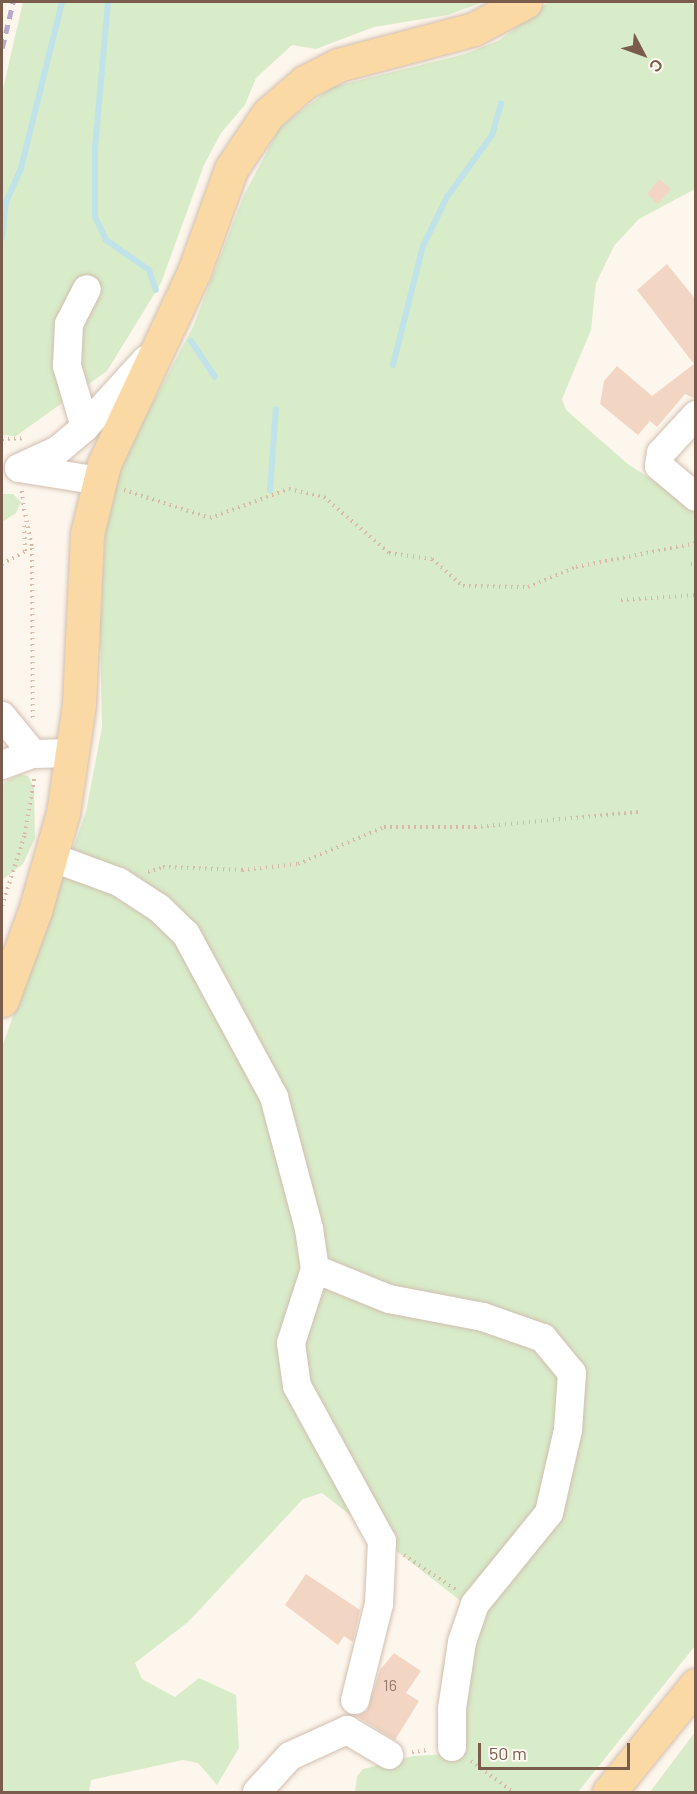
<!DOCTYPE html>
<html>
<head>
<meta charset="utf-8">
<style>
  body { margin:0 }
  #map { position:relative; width:697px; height:1794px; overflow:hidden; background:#fdf6ec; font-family:Barlow,sans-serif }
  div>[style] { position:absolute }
  .green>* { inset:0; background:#d8ecc9 }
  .stream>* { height:6px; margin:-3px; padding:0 3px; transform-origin:3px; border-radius:3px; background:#bfe3e8 }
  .building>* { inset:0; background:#f3d5c3 }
  .path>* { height:4px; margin-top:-2px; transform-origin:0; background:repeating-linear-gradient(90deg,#d9b8a5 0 1.5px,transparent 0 6px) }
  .roads { filter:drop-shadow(0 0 2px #d1beb0) drop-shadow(0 0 2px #d1beb0) }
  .minor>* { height:28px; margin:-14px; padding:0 14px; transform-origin:14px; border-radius:14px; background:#fff }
  .major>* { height:33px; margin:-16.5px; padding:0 16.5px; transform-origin:16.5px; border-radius:16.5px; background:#fbd9a5 }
  .rail>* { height:4.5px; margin-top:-2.25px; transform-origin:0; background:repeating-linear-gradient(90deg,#b9a8c9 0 9px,transparent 0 15px) }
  span { translate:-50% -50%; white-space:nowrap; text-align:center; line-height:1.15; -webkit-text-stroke:4.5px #fffaf3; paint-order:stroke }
  .number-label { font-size:16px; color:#987a6a }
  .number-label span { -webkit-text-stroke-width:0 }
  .frame { position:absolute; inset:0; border:3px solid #7a5c4d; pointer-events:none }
  .north { position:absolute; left:613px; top:24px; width:60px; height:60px; -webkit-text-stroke:4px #fffaf3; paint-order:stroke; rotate:131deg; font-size:16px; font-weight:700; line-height:24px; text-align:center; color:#7a5c4d }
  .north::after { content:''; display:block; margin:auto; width:21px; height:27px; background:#7a5c4d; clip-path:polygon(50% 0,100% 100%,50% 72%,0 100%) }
  .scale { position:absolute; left:478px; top:1743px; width:152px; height:27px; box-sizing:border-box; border:3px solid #7a5c4d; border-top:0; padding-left:8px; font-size:18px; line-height:21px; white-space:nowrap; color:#7a5c4d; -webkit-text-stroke:4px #fffaf3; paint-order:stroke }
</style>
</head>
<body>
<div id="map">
  <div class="green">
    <div style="clip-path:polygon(23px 2px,483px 2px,448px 15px,374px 27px,316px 49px,292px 45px,256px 78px,245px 105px,221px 133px,204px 165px,161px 283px,107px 371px,16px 436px,2px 435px,2px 93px)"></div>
    <div style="clip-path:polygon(548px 2px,692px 2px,696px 9px,695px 189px,639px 219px,614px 246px,596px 283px,591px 330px,562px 399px,566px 410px,629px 465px,695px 507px,695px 1646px,578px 1792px,355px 1792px,357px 1776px,363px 1769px,413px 1756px,448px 1754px,440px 1694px,442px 1671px,448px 1650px,471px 1609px,322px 1493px,303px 1499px,188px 1622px,135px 1663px,142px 1679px,175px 1697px,199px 1678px,236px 1695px,239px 1748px,217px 1785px,198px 1763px,183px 1760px,91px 1780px,89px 1792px,2px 1792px,2px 1047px,86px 812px,102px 727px,100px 627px,106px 519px,118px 468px,193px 327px,244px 195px,280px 127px,332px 87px,465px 54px,500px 40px)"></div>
    <div style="clip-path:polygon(2px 494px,13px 494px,21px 502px,16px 513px,2px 522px)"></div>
    <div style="clip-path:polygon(20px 774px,28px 776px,34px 788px,35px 838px,23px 864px,2px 880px,2px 784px)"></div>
    <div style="clip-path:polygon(695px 1732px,695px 1792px,650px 1792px)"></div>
  </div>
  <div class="stream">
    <div style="left:108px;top:2px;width:146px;rotate:95.1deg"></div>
    <div style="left:95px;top:147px;width:70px;rotate:90deg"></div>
    <div style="left:95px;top:217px;width:25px;rotate:64deg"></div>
    <div style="left:106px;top:240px;width:52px;rotate:34.9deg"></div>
    <div style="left:149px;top:270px;width:21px;rotate:71deg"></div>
    <div style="left:2px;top:238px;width:36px;rotate:-84deg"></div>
    <div style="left:6px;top:202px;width:37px;rotate:-66deg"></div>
    <div style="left:21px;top:168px;width:171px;rotate:-76.1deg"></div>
    <div style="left:191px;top:341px;width:43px;rotate:56.3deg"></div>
    <div style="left:393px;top:365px;width:123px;rotate:-75.9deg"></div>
    <div style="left:423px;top:246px;width:55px;rotate:-63.9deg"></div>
    <div style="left:447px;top:197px;width:77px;rotate:-54deg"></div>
    <div style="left:492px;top:135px;width:33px;rotate:-74deg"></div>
    <div style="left:270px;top:490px;width:81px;rotate:-85.8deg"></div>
  </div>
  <div class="building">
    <div style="clip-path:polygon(659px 179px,671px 189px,658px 204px,647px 194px)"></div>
    <div style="clip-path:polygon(667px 264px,696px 300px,696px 399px,685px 394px,657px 427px,650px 421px,638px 435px,600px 404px,604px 381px,617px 366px,652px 396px,694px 364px,637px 290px)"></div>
    <div style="clip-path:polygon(306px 1574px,360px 1610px,353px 1642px,344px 1636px,338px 1645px,285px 1605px)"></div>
    <div style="clip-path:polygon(394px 1653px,421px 1671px,406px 1693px,419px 1701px,395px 1740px,356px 1716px,367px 1711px,380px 1670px)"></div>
  </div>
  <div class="path">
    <div style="left:2px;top:439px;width:23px;rotate:-2deg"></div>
    <div style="left:124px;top:490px;width:90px;rotate:18deg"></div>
    <div style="left:210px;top:518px;width:84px;rotate:-20.2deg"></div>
    <div style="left:289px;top:489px;width:36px;rotate:13deg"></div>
    <div style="left:324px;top:497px;width:86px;rotate:40.7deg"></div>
    <div style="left:389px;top:553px;width:43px;rotate:7.9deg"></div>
    <div style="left:432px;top:559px;width:41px;rotate:41.1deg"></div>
    <div style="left:463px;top:586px;width:65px;rotate:0.9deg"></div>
    <div style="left:528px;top:587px;width:52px;rotate:-22.6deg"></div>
    <div style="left:576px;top:567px;width:122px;rotate:-11.3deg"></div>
    <div style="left:22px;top:491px;width:19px;rotate:84deg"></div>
    <div style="left:24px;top:509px;width:40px;rotate:78deg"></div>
    <div style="left:32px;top:548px;width:170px;rotate:89.7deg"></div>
    <div style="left:2px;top:564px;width:26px;rotate:-29deg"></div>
    <div style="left:25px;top:551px;width:30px;rotate:-92deg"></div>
    <div style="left:691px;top:564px;width:5px"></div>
    <div style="left:621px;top:600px;width:75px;rotate:-3.8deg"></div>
    <div style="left:148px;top:872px;width:16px;rotate:-18deg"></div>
    <div style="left:163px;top:867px;width:79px;rotate:2.2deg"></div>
    <div style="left:242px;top:870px;width:56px;rotate:-6.1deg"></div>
    <div style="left:298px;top:864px;width:94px;rotate:-23.3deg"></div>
    <div style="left:384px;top:827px;width:91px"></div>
    <div style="left:475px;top:827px;width:165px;rotate:-5.2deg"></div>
    <div style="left:2px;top:906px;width:76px;rotate:-72.3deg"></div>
    <div style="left:25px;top:834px;width:56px;rotate:-80.7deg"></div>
    <div style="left:404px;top:1555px;width:65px;rotate:33.7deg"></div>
    <div style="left:412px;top:1752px;width:17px;rotate:-7deg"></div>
    <div style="left:471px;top:1761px;width:52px;rotate:36.4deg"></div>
  </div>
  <div class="roads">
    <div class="minor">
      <div style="left:696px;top:415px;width:52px;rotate:132.6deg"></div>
      <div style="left:661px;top:453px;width:13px;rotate:99deg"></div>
      <div style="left:659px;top:466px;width:48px;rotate:40deg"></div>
      <div style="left:85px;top:427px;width:64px;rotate:-106.4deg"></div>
      <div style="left:67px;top:366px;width:42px;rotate:-87.3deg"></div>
      <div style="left:69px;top:324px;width:39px;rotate:-63deg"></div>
      <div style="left:19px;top:468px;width:43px;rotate:-24.8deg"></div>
      <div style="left:58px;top:450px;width:35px;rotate:-40deg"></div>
      <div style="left:85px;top:427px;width:91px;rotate:-47.7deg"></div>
      <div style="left:19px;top:468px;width:82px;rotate:9.1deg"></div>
      <div style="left:2px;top:716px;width:49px;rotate:50.8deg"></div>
      <div style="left:2px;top:765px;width:33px;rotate:-20deg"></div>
      <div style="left:33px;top:754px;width:40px;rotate:-1.4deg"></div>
      <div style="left:51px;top:857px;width:72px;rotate:20.2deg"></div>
      <div style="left:119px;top:882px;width:48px;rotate:33deg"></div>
      <div style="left:159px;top:908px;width:37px;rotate:44deg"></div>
      <div style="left:186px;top:934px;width:185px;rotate:61.6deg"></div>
      <div style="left:274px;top:1097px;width:137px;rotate:75.1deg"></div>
      <div style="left:309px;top:1229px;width:40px;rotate:81.5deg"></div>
      <div style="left:315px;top:1269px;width:78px;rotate:108deg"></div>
      <div style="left:291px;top:1343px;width:43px;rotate:82.1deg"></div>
      <div style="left:297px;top:1386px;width:177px;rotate:61.3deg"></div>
      <div style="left:382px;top:1541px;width:63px;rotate:92.7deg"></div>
      <div style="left:379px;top:1604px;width:99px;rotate:104deg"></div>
      <div style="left:315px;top:1269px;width:80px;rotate:22.1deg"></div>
      <div style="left:389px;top:1299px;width:96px;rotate:10.8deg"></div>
      <div style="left:483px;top:1317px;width:64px;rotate:19.3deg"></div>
      <div style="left:543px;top:1338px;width:45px;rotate:50.4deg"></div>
      <div style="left:572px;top:1373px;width:57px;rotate:94deg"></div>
      <div style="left:568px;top:1430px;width:85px;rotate:102.9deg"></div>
      <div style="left:549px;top:1513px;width:117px;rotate:129.1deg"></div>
      <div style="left:475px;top:1604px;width:40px;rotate:108.9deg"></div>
      <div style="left:462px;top:1642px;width:68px;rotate:98.5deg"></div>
      <div style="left:452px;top:1709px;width:38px;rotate:90deg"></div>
      <div style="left:257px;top:1792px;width:49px;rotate:-47.5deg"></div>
      <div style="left:290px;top:1756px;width:63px;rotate:-24.5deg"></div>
      <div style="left:347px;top:1730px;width:49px;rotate:30.8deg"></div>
    </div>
    <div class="major">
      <div style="left:2px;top:1000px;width:95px;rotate:-69.7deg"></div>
      <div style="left:35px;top:911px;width:102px;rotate:-74.1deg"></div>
      <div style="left:63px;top:813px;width:110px;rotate:-81.6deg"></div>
      <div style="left:79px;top:704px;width:170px;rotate:-87.3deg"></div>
      <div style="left:87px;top:534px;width:72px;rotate:-76.3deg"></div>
      <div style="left:104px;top:464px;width:212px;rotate:-64.9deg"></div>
      <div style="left:194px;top:272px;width:109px;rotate:-70.2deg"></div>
      <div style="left:231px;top:169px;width:66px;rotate:-56.1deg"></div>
      <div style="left:268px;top:114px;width:49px;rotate:-40.9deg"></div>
      <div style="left:305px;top:82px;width:37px;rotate:-27deg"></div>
      <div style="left:338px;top:65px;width:141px;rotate:-14.8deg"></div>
      <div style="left:474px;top:29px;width:58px;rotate:-27.9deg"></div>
      <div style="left:609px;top:1792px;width:138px;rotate:-50.9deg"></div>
    </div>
  </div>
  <div class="rail">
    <div style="left:2px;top:48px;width:47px;rotate:-76.6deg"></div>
  </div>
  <div class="number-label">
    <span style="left:390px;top:1685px">16</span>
  </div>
  <div class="frame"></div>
  <div class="north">С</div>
  <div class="scale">50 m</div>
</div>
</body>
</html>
